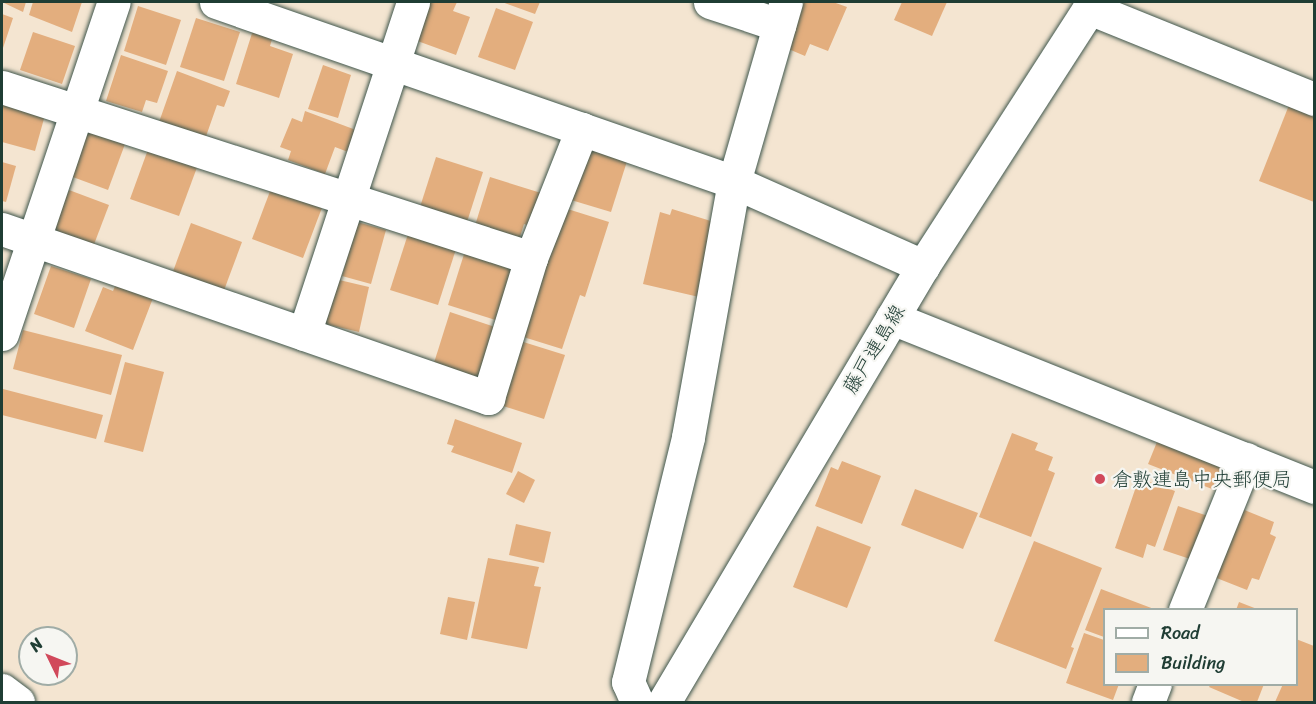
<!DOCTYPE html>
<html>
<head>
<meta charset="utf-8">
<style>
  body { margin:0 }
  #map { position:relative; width:1316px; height:704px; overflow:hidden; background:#f4e5d1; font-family:Sriracha,"Klee One",sans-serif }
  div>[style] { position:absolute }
  .building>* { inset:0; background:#e3ae7e }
  .roads { filter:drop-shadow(0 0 2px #3f564c) drop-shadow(0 0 2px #3f564c) }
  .minor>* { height:33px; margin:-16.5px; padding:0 16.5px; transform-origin:16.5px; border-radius:16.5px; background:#fff }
  .major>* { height:33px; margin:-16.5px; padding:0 16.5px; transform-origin:16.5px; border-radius:16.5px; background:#fff }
  .dots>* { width:16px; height:16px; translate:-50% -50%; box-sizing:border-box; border:3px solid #f6f6f2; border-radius:50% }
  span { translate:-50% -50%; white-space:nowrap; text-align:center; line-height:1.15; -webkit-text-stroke:4.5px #f6f6f2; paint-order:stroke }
  .street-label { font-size:20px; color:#1f3d34 }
  .poi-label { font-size:20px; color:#1f3d34 }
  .left { translate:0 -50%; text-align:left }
  .frame { position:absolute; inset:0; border:3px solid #1f3d34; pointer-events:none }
  .legend { position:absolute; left:1103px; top:608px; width:195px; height:78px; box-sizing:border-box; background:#f6f6f2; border:2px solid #a0aca6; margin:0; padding:8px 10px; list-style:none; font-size:18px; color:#1f3d34 }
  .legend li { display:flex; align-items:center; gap:12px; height:30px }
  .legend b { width:30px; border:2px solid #a0aca6 }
  .north { position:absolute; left:18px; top:626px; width:60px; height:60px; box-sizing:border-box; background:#f6f6f2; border:2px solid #a0aca6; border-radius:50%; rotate:313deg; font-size:16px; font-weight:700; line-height:24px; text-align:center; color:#1f3d34 }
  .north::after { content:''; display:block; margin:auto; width:21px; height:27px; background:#d1495b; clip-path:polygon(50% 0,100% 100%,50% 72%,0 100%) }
</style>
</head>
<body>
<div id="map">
  <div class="building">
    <div style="clip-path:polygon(2px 2px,26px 2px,23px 12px)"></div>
    <div style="clip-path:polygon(33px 2px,82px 2px,72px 32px,29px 15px)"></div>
    <div style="clip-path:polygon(426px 2px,457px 2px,453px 11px,470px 17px,456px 55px,412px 39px)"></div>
    <div style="clip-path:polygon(502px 2px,540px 2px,535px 14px)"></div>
    <div style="clip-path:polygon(797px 2px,833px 2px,847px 7px,828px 51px,810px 44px,805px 56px,779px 45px)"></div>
    <div style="clip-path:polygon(902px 2px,947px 2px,932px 36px,894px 20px)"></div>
    <div style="clip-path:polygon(138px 6px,181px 20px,166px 65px,124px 51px)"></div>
    <div style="clip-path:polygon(496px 8px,533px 22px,515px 70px,478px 57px)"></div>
    <div style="clip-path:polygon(2px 14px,13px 18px,2px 51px)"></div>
    <div style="clip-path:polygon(196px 18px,240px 32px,224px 81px,180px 67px)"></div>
    <div style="clip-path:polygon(253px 30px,273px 36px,270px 46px,293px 54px,279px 98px,236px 84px)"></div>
    <div style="clip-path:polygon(33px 32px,75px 46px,62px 84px,20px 70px)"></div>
    <div style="clip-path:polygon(121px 55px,168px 71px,157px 103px,146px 100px,142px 112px,106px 101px)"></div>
    <div style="clip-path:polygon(323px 65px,351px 75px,338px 118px,308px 109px)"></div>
    <div style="clip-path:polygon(177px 71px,230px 91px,224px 107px,217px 105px,204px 142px,158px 125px)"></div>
    <div style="clip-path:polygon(1291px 100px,1314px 109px,1314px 202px,1259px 181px)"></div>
    <div style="clip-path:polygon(2px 102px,45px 115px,35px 151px,2px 142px)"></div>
    <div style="clip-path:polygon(305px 111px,356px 130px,348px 152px,335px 147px,325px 174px,288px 160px,291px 151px,280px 147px,292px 118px,302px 122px)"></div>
    <div style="clip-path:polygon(88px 130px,125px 144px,108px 190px,70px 176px)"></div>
    <div style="clip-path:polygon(150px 144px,199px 162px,179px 216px,130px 199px)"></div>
    <div style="clip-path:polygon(588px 145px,628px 158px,611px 212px,571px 200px)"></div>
    <div style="clip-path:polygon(436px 157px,483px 172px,467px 222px,420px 207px)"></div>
    <div style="clip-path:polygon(2px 162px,16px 166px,6px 202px,2px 201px)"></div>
    <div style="clip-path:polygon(490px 177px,541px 193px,530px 226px,524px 224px,517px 246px,473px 232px)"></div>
    <div style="clip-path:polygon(272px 186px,323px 205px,303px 258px,252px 239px)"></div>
    <div style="clip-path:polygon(69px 190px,109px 205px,93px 247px,53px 232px)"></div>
    <div style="clip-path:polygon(558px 206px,609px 222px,585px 297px,580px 295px,562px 349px,517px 335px)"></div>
    <div style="clip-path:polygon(672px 209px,714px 222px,699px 297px,643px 284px,660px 212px,670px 215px)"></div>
    <div style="clip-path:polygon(357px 222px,386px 230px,371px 284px,342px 276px)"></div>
    <div style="clip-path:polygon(191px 223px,242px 242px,223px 293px,172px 274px)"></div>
    <div style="clip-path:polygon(409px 231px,457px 246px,438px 305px,390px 290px)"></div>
    <div style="clip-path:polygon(465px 251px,523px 270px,505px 323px,448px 305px)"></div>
    <div style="clip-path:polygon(51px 266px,91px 279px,74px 328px,34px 314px)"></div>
    <div style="clip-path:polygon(335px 279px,369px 287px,359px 332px,325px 324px)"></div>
    <div style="clip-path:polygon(116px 284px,153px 298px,133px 350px,85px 331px,103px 287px,113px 291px)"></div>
    <div style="clip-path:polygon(450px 312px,498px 328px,481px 381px,433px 366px)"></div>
    <div style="clip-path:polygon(23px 330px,122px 355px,111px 395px,13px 369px)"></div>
    <div style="clip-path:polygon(517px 340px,565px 355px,544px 419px,497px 404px)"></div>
    <div style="clip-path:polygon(125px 362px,164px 372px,143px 452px,104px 442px)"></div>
    <div style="clip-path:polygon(3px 389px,103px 415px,96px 439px,2px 415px)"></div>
    <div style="clip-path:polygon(455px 419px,522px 443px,512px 473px,451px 452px,454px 446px,447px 444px)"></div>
    <div style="clip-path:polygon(1012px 433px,1038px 443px,1035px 450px,1053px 457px,1048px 470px,1055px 473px,1031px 537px,979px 517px)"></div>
    <div style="clip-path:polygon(1159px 437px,1223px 462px,1212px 489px,1148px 464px)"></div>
    <div style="clip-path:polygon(842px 461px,881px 476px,862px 524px,815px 506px,831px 467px,838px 470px)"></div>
    <div style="clip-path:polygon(518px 471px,535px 480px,524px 503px,506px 494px)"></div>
    <div style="clip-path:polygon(1139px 478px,1175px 491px,1155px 547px,1147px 544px,1143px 558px,1115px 548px)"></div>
    <div style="clip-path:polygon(915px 489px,978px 513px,963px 549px,901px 525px)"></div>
    <div style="clip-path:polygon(1178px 506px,1214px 518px,1199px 562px,1163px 550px)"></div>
    <div style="clip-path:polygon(1242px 509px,1274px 522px,1270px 534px,1276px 537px,1259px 580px,1252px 578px,1247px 590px,1214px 577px)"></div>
    <div style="clip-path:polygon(516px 524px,551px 532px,544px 563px,509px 555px)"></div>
    <div style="clip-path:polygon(817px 526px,871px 547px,847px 608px,793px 587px)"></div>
    <div style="clip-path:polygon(1034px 541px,1102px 568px,1071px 647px,1074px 648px,1066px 669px,994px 641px)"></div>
    <div style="clip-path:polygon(488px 558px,539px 567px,534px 586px,541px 587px,527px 649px,471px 638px)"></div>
    <div style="clip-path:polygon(1101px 589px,1154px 609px,1154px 610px,1104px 610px,1104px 637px,1085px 630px)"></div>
    <div style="clip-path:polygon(448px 597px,475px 602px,467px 640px,440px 634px)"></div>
    <div style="clip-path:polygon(1239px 602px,1257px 609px,1257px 610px,1236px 610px)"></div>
    <div style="clip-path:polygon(1084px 633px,1104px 640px,1104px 684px,1119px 684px,1113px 700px,1066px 683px)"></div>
    <div style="clip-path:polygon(1296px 639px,1314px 646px,1314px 702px,1275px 702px,1283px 684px,1296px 684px)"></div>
    <div style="clip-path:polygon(1211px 684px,1264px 684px,1257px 702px,1244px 702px,1209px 687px)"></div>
  </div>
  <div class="roads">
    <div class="minor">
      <div style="left:216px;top:2px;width:548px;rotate:19.16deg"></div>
      <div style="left:734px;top:182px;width:207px;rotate:24deg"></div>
      <div style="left:710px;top:2px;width:73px;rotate:18.4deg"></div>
      <div style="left:1089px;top:8px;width:243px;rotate:22deg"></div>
      <div style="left:2px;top:87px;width:556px;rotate:17.91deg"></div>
      <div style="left:2px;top:229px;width:515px;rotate:19.17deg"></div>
      <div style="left:488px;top:398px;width:146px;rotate:-72.9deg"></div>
      <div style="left:531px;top:258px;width:139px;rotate:-68.4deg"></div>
      <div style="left:892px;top:318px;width:455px;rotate:21.8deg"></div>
      <div style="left:2px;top:334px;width:350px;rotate:-71.4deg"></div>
      <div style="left:304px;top:334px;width:349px;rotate:-71.8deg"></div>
      <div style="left:1185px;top:610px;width:163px;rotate:-68deg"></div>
      <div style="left:2px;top:690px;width:20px;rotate:37deg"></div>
      <div style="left:637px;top:702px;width:22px;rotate:-114deg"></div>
      <div style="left:628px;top:682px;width:252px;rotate:-76.2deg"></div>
      <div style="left:688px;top:437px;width:259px;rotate:-79.8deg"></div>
      <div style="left:734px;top:182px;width:187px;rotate:-73.9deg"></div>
      <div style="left:1148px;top:702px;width:19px;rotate:-69deg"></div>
    </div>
    <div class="major">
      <div style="left:664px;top:702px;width:507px;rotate:-59.29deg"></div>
      <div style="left:923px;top:266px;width:314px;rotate:-57.2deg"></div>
    </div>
  </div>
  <div class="dots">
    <div style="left:1100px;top:479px;background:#d1495b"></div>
  </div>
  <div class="street-label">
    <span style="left:874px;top:349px;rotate:-59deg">藤戸連島線</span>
  </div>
  <div class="poi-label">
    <span class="left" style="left:1112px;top:479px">倉敷連島中央郵便局</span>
  </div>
  <div class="frame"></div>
  <ul class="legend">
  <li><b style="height:8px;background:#fff"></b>Road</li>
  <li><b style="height:16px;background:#e3ae7e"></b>Building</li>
  </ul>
  <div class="north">N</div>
</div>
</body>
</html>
